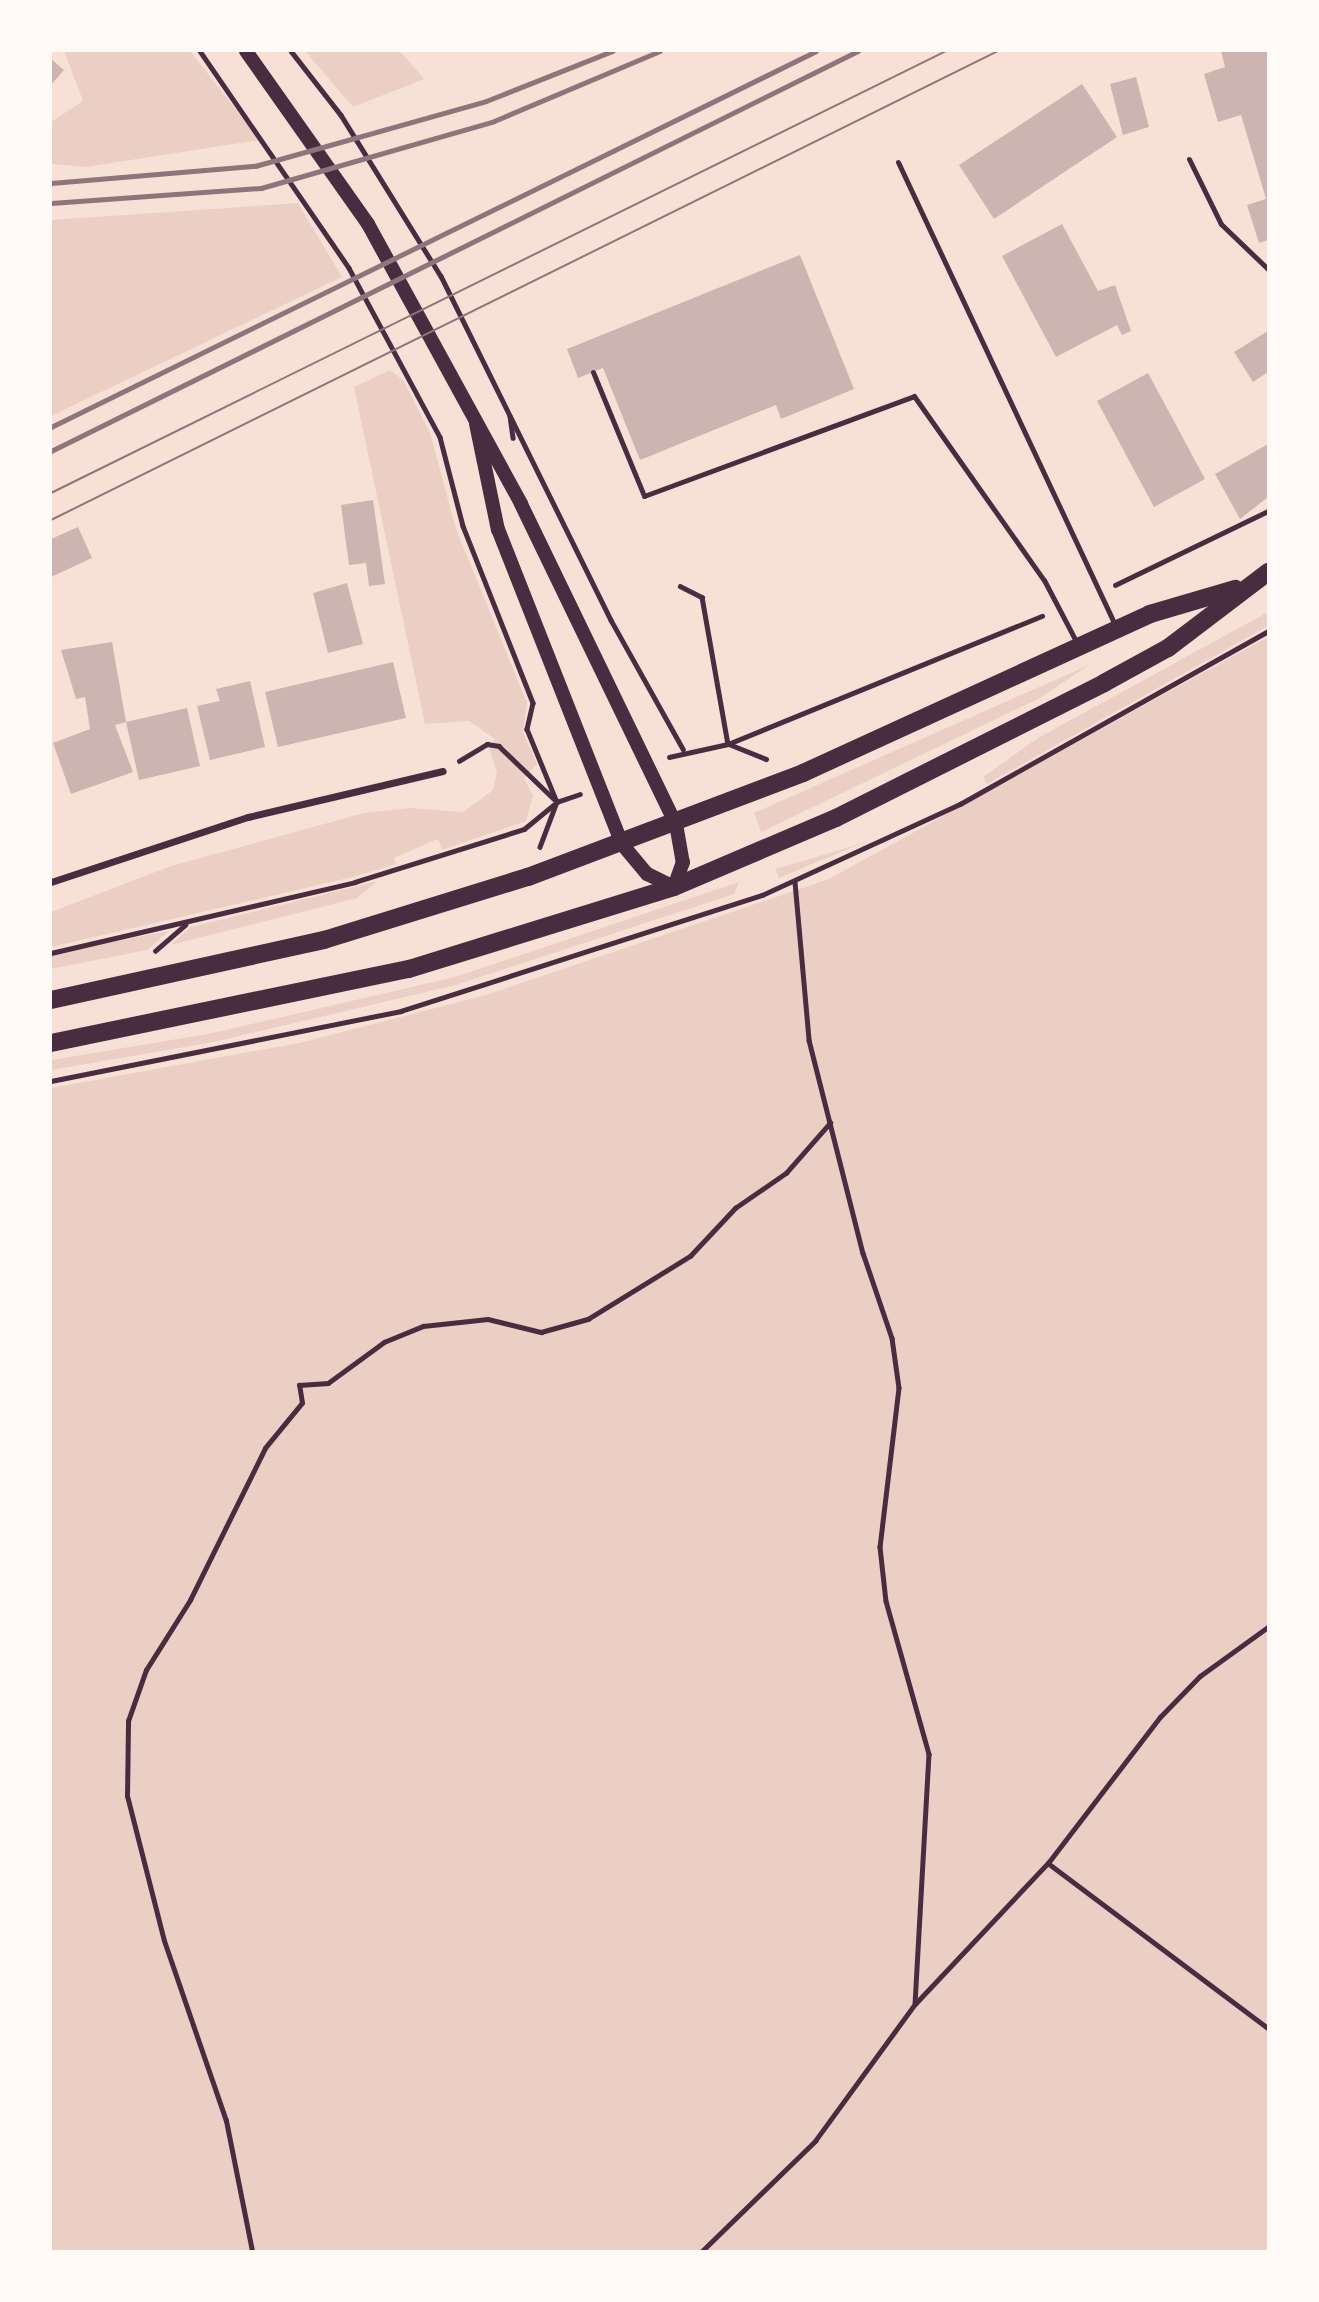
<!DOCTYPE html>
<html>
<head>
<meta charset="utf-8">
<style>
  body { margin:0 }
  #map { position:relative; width:1319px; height:2302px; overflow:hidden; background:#f7e1d7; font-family:"Open Sans",sans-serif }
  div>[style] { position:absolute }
  .green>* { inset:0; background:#ebcfc5 }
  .building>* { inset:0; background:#ccb4b1 }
  .path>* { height:4.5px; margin:-2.25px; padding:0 2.25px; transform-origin:2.25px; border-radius:2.25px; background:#4a2c40 }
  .service>* { height:5px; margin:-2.5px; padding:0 2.5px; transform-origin:2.5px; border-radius:2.5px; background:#4a2c40 }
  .minor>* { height:7px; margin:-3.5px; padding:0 3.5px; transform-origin:3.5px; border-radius:3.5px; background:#4a2c40 }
  .secondary>* { height:14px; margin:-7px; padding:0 7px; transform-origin:7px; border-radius:7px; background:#4a2c40 }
  .primary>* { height:18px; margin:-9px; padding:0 9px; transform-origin:9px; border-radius:9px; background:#4a2c40 }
  .tram>* { height:2px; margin:-1px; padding:0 1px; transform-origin:1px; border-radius:1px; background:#8f747c }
  .rail>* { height:5px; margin:-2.5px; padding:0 2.5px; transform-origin:2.5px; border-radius:2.5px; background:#8f747c }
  span { translate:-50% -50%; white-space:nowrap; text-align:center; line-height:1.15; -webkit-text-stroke:5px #fffaf5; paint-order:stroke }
  .frame { position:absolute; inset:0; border:52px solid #fffaf5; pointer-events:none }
</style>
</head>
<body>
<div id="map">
  <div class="green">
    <div style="clip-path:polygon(64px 51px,190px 51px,260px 140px,86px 167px,51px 164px,51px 122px,83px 101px)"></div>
    <div style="clip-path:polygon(305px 51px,400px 51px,424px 79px,353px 107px)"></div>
    <div style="clip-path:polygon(298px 203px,342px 277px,51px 416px,51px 220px)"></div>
    <div style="clip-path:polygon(390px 370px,404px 381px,430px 433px,456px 529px,527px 703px,523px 732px,537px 764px,524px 778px,533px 796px,526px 821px,442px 850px,438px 839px,394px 858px,396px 864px,353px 877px,51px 947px,51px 912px,171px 866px,364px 813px,410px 808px,463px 812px,493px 790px,497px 772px,489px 748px,495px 739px,469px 721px,425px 724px,354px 387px)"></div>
    <div style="clip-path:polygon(1268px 612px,1268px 626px,987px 784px,983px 777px,1038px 738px)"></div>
    <div style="clip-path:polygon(1268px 637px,1268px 2251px,51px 2251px,51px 1088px,299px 1043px,486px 995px,829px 879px)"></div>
    <div style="clip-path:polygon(1089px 665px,1040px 698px,761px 832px,754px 813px)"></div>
    <div style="clip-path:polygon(872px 839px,779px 878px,775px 869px,847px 848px)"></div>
    <div style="clip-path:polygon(378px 881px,357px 898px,170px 945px,191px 927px)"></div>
    <div style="clip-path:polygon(739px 882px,734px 894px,456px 985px,214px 1042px,51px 1070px,51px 1060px,213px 1033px,455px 977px)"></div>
    <div style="clip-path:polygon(169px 931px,147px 950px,51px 969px,51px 954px)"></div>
  </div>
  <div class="building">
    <div style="clip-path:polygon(1221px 51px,1268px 51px,1268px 240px,1259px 243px,1247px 205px,1266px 199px,1241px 115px,1218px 122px,1204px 74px,1225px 67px)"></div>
    <div style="clip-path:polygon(51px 59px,64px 70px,51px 85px)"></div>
    <div style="clip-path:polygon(1136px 77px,1149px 127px,1123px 135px,1110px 84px)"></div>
    <div style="clip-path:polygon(1082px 84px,1117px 137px,994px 219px,959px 165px)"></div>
    <div style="clip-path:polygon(1062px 224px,1098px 291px,1115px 285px,1131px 331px,1122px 335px,1117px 325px,1056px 357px,1002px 256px)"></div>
    <div style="clip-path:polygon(800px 255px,854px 389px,781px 419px,776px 405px,640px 460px,603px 368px,578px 378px,567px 349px)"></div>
    <div style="clip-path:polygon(1268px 331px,1268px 372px,1253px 382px,1234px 352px)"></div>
    <div style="clip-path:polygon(1148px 373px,1205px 479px,1154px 507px,1097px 401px)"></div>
    <div style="clip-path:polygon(1268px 444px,1268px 497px,1240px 519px,1215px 474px)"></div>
    <div style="clip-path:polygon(373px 500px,385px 584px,369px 586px,366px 563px,349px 565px,341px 505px)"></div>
    <div style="clip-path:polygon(78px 527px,92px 558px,51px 577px,51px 539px)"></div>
    <div style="clip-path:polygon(347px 583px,363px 644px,328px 653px,313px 593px)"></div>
    <div style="clip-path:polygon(112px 642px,126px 722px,115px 725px,133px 772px,71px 794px,53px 743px,90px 729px,85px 697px,76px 699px,61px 650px)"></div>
    <div style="clip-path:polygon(393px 662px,406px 718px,278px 747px,265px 692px)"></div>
    <div style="clip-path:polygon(250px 681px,265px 747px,210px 760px,197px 706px,220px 701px,216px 689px)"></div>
    <div style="clip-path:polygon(187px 708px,200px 766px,139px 780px,126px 722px)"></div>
  </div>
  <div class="path">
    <div style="left:200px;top:51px;width:263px;rotate:55.5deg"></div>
    <div style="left:349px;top:268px;width:192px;rotate:61.7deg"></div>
    <div style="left:440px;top:437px;width:92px;rotate:75.5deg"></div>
    <div style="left:463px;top:526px;width:190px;rotate:68.4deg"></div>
    <div style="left:533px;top:703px;width:27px;rotate:103deg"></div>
    <div style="left:527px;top:729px;width:79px;rotate:67.7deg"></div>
    <div style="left:557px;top:802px;width:48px;rotate:110.7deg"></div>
    <div style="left:291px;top:51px;width:81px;rotate:52deg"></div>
    <div style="left:341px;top:115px;width:190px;rotate:58.2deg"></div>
    <div style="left:441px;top:276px;width:384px;rotate:63.7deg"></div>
    <div style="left:611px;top:620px;width:148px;rotate:60.8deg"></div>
    <div style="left:510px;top:416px;width:22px;rotate:82deg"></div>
    <div style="left:1115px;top:585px;width:170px;rotate:-25.8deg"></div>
    <div style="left:680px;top:586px;width:25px;rotate:27deg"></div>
    <div style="left:702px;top:597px;width:149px;rotate:80deg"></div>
    <div style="left:729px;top:744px;width:40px;rotate:22deg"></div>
    <div style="left:669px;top:757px;width:60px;rotate:-12.4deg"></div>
    <div style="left:728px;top:744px;width:339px;rotate:-22.2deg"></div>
    <div style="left:459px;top:761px;width:33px;rotate:-31deg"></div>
    <div style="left:487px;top:744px;width:12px;rotate:9deg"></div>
    <div style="left:499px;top:746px;width:76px;rotate:43.9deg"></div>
    <div style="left:795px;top:882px;width:159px;rotate:84.9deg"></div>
    <div style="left:809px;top:1040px;width:220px;rotate:75.8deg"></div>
    <div style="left:863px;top:1253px;width:90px;rotate:71.2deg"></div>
    <div style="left:892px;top:1338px;width:50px;rotate:82deg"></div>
    <div style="left:899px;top:1388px;width:160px;rotate:96.8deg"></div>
    <div style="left:880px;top:1547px;width:54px;rotate:83.7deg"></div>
    <div style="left:886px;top:1601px;width:159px;rotate:74.3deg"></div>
    <div style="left:929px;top:1754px;width:250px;rotate:93.2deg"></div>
    <div style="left:155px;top:951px;width:40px;rotate:-41deg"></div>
    <div style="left:51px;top:953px;width:312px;rotate:-13.1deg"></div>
    <div style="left:355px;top:882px;width:177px;rotate:-17.4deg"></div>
    <div style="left:524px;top:829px;width:43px;rotate:-39.3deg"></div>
    <div style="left:557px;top:802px;width:24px;rotate:-19deg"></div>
    <div style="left:51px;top:1081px;width:357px;rotate:-11.3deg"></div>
    <div style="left:401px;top:1011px;width:379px;rotate:-17.8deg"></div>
    <div style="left:762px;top:895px;width:218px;rotate:-24.7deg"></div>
    <div style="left:960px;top:804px;width:353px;rotate:-29.3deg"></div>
    <div style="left:1048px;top:1863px;width:275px;rotate:36.9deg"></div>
    <div style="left:252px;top:2251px;width:133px;rotate:-101.3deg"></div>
    <div style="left:226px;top:2121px;width:190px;rotate:-109deg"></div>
    <div style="left:164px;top:1941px;width:150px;rotate:-104.3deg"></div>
    <div style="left:127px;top:1796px;width:75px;rotate:-89.2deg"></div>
    <div style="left:128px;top:1721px;width:54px;rotate:-70.6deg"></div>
    <div style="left:146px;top:1670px;width:83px;rotate:-57.8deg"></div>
    <div style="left:190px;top:1600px;width:169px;rotate:-63.7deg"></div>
    <div style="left:265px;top:1448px;width:58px;rotate:-50.6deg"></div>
    <div style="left:302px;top:1403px;width:18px;rotate:-99deg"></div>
    <div style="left:299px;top:1385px;width:29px;rotate:-4deg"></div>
    <div style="left:328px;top:1383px;width:69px;rotate:-36.2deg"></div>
    <div style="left:384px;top:1342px;width:42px;rotate:-22.3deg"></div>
    <div style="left:423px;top:1326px;width:65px;rotate:-6.1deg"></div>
    <div style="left:488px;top:1319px;width:55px;rotate:13.8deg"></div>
    <div style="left:541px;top:1332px;width:49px;rotate:-15.5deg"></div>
    <div style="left:588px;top:1319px;width:120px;rotate:-31.7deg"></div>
    <div style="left:690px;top:1256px;width:66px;rotate:-46.8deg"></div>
    <div style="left:735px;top:1208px;width:62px;rotate:-34.5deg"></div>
    <div style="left:786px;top:1173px;width:67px;rotate:-48.7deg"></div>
    <div style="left:702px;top:2251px;width:158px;rotate:-44.2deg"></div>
    <div style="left:815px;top:2141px;width:170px;rotate:-53.9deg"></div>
    <div style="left:915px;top:2004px;width:194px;rotate:-46.7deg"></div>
    <div style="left:1048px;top:1863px;width:184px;rotate:-52.5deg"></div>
    <div style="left:1160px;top:1717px;width:57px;rotate:-45.7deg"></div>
    <div style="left:1200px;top:1676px;width:84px;rotate:-35.8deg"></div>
  </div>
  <div class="service">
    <div style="left:1189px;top:159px;width:72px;rotate:63.8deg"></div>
    <div style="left:1221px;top:224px;width:65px;rotate:43.8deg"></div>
    <div style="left:898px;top:162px;width:514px;rotate:64.88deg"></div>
    <div style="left:593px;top:372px;width:134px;rotate:67.6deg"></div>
    <div style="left:644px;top:496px;width:288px;rotate:-20.3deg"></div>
    <div style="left:914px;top:396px;width:225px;rotate:54.8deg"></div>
    <div style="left:1044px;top:580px;width:73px;rotate:62.4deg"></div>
  </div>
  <div class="minor">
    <div style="left:51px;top:882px;width:207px;rotate:-18.3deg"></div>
    <div style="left:248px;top:817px;width:200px;rotate:-13.3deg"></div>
  </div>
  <div class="secondary">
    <div style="left:246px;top:51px;width:212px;rotate:54.8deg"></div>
    <div style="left:368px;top:224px;width:319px;rotate:61.3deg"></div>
    <div style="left:521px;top:504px;width:356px;rotate:64.2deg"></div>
    <div style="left:676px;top:824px;width:39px;rotate:80deg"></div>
    <div style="left:683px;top:862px;width:27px;rotate:110deg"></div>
    <div style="left:674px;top:887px;width:30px;rotate:-154deg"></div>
    <div style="left:647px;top:874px;width:39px;rotate:-130deg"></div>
    <div style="left:622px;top:844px;width:338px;rotate:-111.5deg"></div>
    <div style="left:498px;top:530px;width:108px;rotate:-101.7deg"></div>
  </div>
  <div class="primary">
    <div style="left:51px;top:1000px;width:280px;rotate:-12.4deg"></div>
    <div style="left:324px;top:940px;width:214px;rotate:-17.2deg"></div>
    <div style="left:528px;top:877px;width:294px;rotate:-20.7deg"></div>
    <div style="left:803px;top:773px;width:382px;rotate:-24.6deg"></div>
    <div style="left:1150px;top:614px;width:89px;rotate:-16.4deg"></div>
    <div style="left:51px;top:1043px;width:366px;rotate:-11.7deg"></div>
    <div style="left:409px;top:969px;width:277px;rotate:-17.2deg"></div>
    <div style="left:674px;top:887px;width:176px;rotate:-23.1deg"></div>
    <div style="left:836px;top:818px;width:300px;rotate:-26.7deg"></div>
    <div style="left:1104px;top:683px;width:73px;rotate:-28.7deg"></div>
    <div style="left:1168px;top:648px;width:126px;rotate:-37.2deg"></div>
  </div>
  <div class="tram">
    <div style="left:51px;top:493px;width:998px;rotate:-26.28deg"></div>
    <div style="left:51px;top:520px;width:1057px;rotate:-26.35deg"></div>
  </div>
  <div class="rail">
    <div style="left:51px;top:183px;width:205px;rotate:-4.8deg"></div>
    <div style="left:255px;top:166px;width:240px;rotate:-15.7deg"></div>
    <div style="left:486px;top:101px;width:136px;rotate:-21.6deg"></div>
    <div style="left:51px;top:203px;width:211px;rotate:-4.1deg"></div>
    <div style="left:261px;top:188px;width:242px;rotate:-16deg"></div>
    <div style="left:494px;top:121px;width:180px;rotate:-22.9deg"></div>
    <div style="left:51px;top:427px;width:852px;rotate:-26.17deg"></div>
    <div style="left:51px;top:451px;width:901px;rotate:-26.37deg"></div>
  </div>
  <div class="frame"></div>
</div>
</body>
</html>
